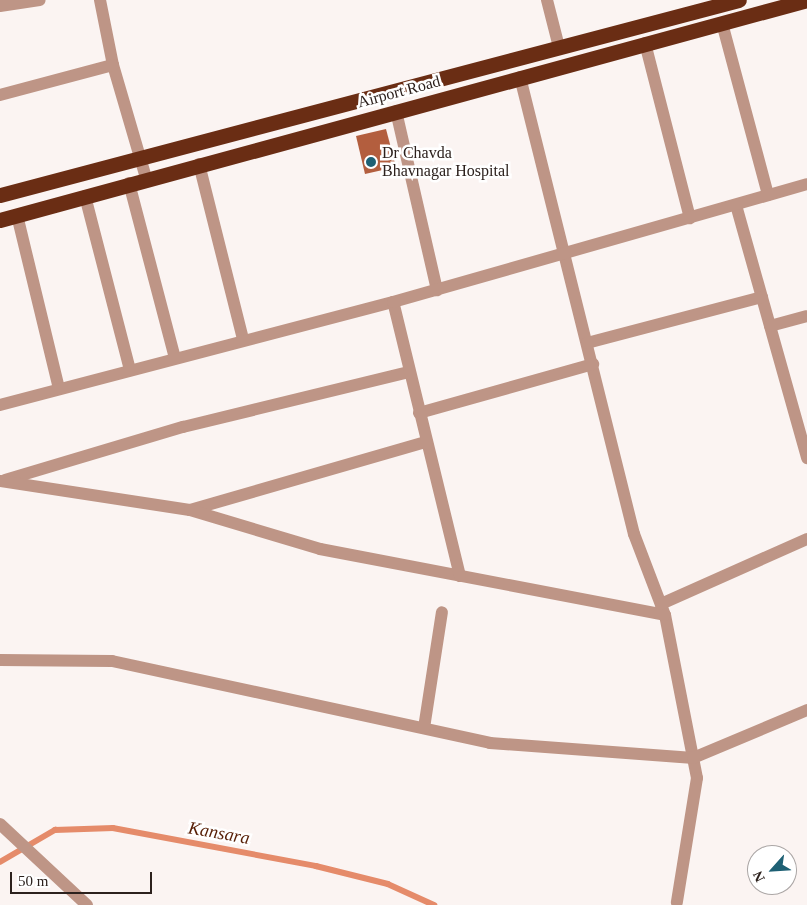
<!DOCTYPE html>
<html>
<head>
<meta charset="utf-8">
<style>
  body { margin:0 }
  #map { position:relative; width:807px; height:905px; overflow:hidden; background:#fbf4f2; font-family:Georgia,serif }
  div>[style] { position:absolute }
  .stream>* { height:5.5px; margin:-2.75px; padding:0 2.75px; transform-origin:2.75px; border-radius:2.75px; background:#e58b6a }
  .building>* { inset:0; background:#b35e3e }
  .street>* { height:12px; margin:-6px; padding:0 6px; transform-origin:6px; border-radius:6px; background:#be9586 }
  .highway>* { height:15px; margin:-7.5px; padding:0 7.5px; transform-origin:7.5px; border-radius:7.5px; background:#6a2d14 }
  .dots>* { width:14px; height:14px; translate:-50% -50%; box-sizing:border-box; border:2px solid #fff; border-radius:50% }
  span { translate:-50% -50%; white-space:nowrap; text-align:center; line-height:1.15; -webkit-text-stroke:5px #fff; paint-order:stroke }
  .street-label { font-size:16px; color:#2c211d }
  .poi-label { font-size:16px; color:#2c211d }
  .left { translate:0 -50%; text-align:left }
  .water-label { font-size:18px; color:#561e05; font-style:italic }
  .north { position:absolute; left:747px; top:845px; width:50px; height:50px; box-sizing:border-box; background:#fff; border:1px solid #aba6a5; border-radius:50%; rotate:244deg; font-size:14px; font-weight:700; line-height:20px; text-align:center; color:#2c211d }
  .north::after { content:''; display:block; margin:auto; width:18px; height:22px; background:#1e6074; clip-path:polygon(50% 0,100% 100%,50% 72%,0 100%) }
  .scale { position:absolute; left:10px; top:872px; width:142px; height:22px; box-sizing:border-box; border:2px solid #2c211d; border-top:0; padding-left:6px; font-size:15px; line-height:18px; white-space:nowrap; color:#2c211d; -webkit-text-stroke:4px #fff; paint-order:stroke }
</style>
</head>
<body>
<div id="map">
  <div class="stream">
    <div style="left:0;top:862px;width:64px;rotate:-30.2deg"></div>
    <div style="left:55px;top:830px;width:58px;rotate:-2deg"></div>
    <div style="left:113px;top:828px;width:207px;rotate:10.6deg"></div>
    <div style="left:316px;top:866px;width:74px;rotate:14deg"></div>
    <div style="left:388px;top:884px;width:51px;rotate:24.5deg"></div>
  </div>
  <div class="building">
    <div style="clip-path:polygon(386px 129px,396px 167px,365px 174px,356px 136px)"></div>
  </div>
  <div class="street">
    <div style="left:100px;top:0;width:66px;rotate:78.7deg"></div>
    <div style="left:113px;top:65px;width:118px;rotate:73.7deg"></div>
    <div style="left:547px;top:0;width:49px;rotate:75.7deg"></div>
    <div style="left:0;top:6px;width:40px;rotate:-8.5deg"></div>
    <div style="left:722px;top:23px;width:178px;rotate:75deg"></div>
    <div style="left:645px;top:43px;width:181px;rotate:75.6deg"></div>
    <div style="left:520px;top:77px;width:471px;rotate:76deg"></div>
    <div style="left:634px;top:534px;width:87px;rotate:69.1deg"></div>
    <div style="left:665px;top:615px;width:166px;rotate:78.9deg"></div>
    <div style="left:697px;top:778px;width:126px;rotate:99.2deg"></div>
    <div style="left:0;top:95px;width:117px;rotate:-14.9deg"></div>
    <div style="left:396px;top:111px;width:184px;rotate:77.1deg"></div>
    <div style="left:199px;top:164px;width:180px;rotate:75.9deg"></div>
    <div style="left:129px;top:183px;width:181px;rotate:75.3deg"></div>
    <div style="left:85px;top:196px;width:180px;rotate:75.5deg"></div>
    <div style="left:736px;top:205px;width:263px;rotate:74.3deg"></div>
    <div style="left:17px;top:215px;width:179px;rotate:76.4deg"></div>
    <div style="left:770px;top:326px;width:38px;rotate:-15deg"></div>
    <div style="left:587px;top:343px;width:181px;rotate:-14.7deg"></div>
    <div style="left:0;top:405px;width:406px;rotate:-14.7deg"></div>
    <div style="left:419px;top:413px;width:181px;rotate:-15.7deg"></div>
    <div style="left:5px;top:480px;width:186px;rotate:-16.6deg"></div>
    <div style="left:183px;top:427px;width:233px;rotate:-13.7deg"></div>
    <div style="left:0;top:481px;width:192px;rotate:8.7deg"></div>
    <div style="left:190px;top:510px;width:246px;rotate:-16.1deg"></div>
    <div style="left:190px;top:510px;width:136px;rotate:16.7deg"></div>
    <div style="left:320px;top:549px;width:351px;rotate:10.8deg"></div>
    <div style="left:460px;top:576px;width:282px;rotate:-103.7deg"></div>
    <div style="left:393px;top:302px;width:430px;rotate:-15.9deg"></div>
    <div style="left:661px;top:604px;width:160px;rotate:-24deg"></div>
    <div style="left:0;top:660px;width:112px;rotate:0.5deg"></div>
    <div style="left:112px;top:661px;width:387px;rotate:12.2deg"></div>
    <div style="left:490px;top:743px;width:204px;rotate:4.2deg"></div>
    <div style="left:693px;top:758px;width:124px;rotate:-22.8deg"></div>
    <div style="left:424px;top:728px;width:117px;rotate:-81.2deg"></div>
    <div style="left:0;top:824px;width:119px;rotate:43deg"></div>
  </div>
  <div class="highway">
    <div style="left:0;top:195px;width:764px;rotate:-14.78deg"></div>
    <div style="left:0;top:220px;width:836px;rotate:-15.25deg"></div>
  </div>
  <div class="dots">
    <div style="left:371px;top:162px;background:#1e6074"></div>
  </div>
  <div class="street-label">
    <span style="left:399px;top:92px;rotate:-15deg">Airport Road</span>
  </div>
  <div class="poi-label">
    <span class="left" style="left:382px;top:162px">Dr Chavda<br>Bhavnagar Hospital</span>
  </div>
  <div class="water-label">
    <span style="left:219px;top:833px;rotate:10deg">Kansara</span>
  </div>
  <div class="north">N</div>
  <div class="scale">50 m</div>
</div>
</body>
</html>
